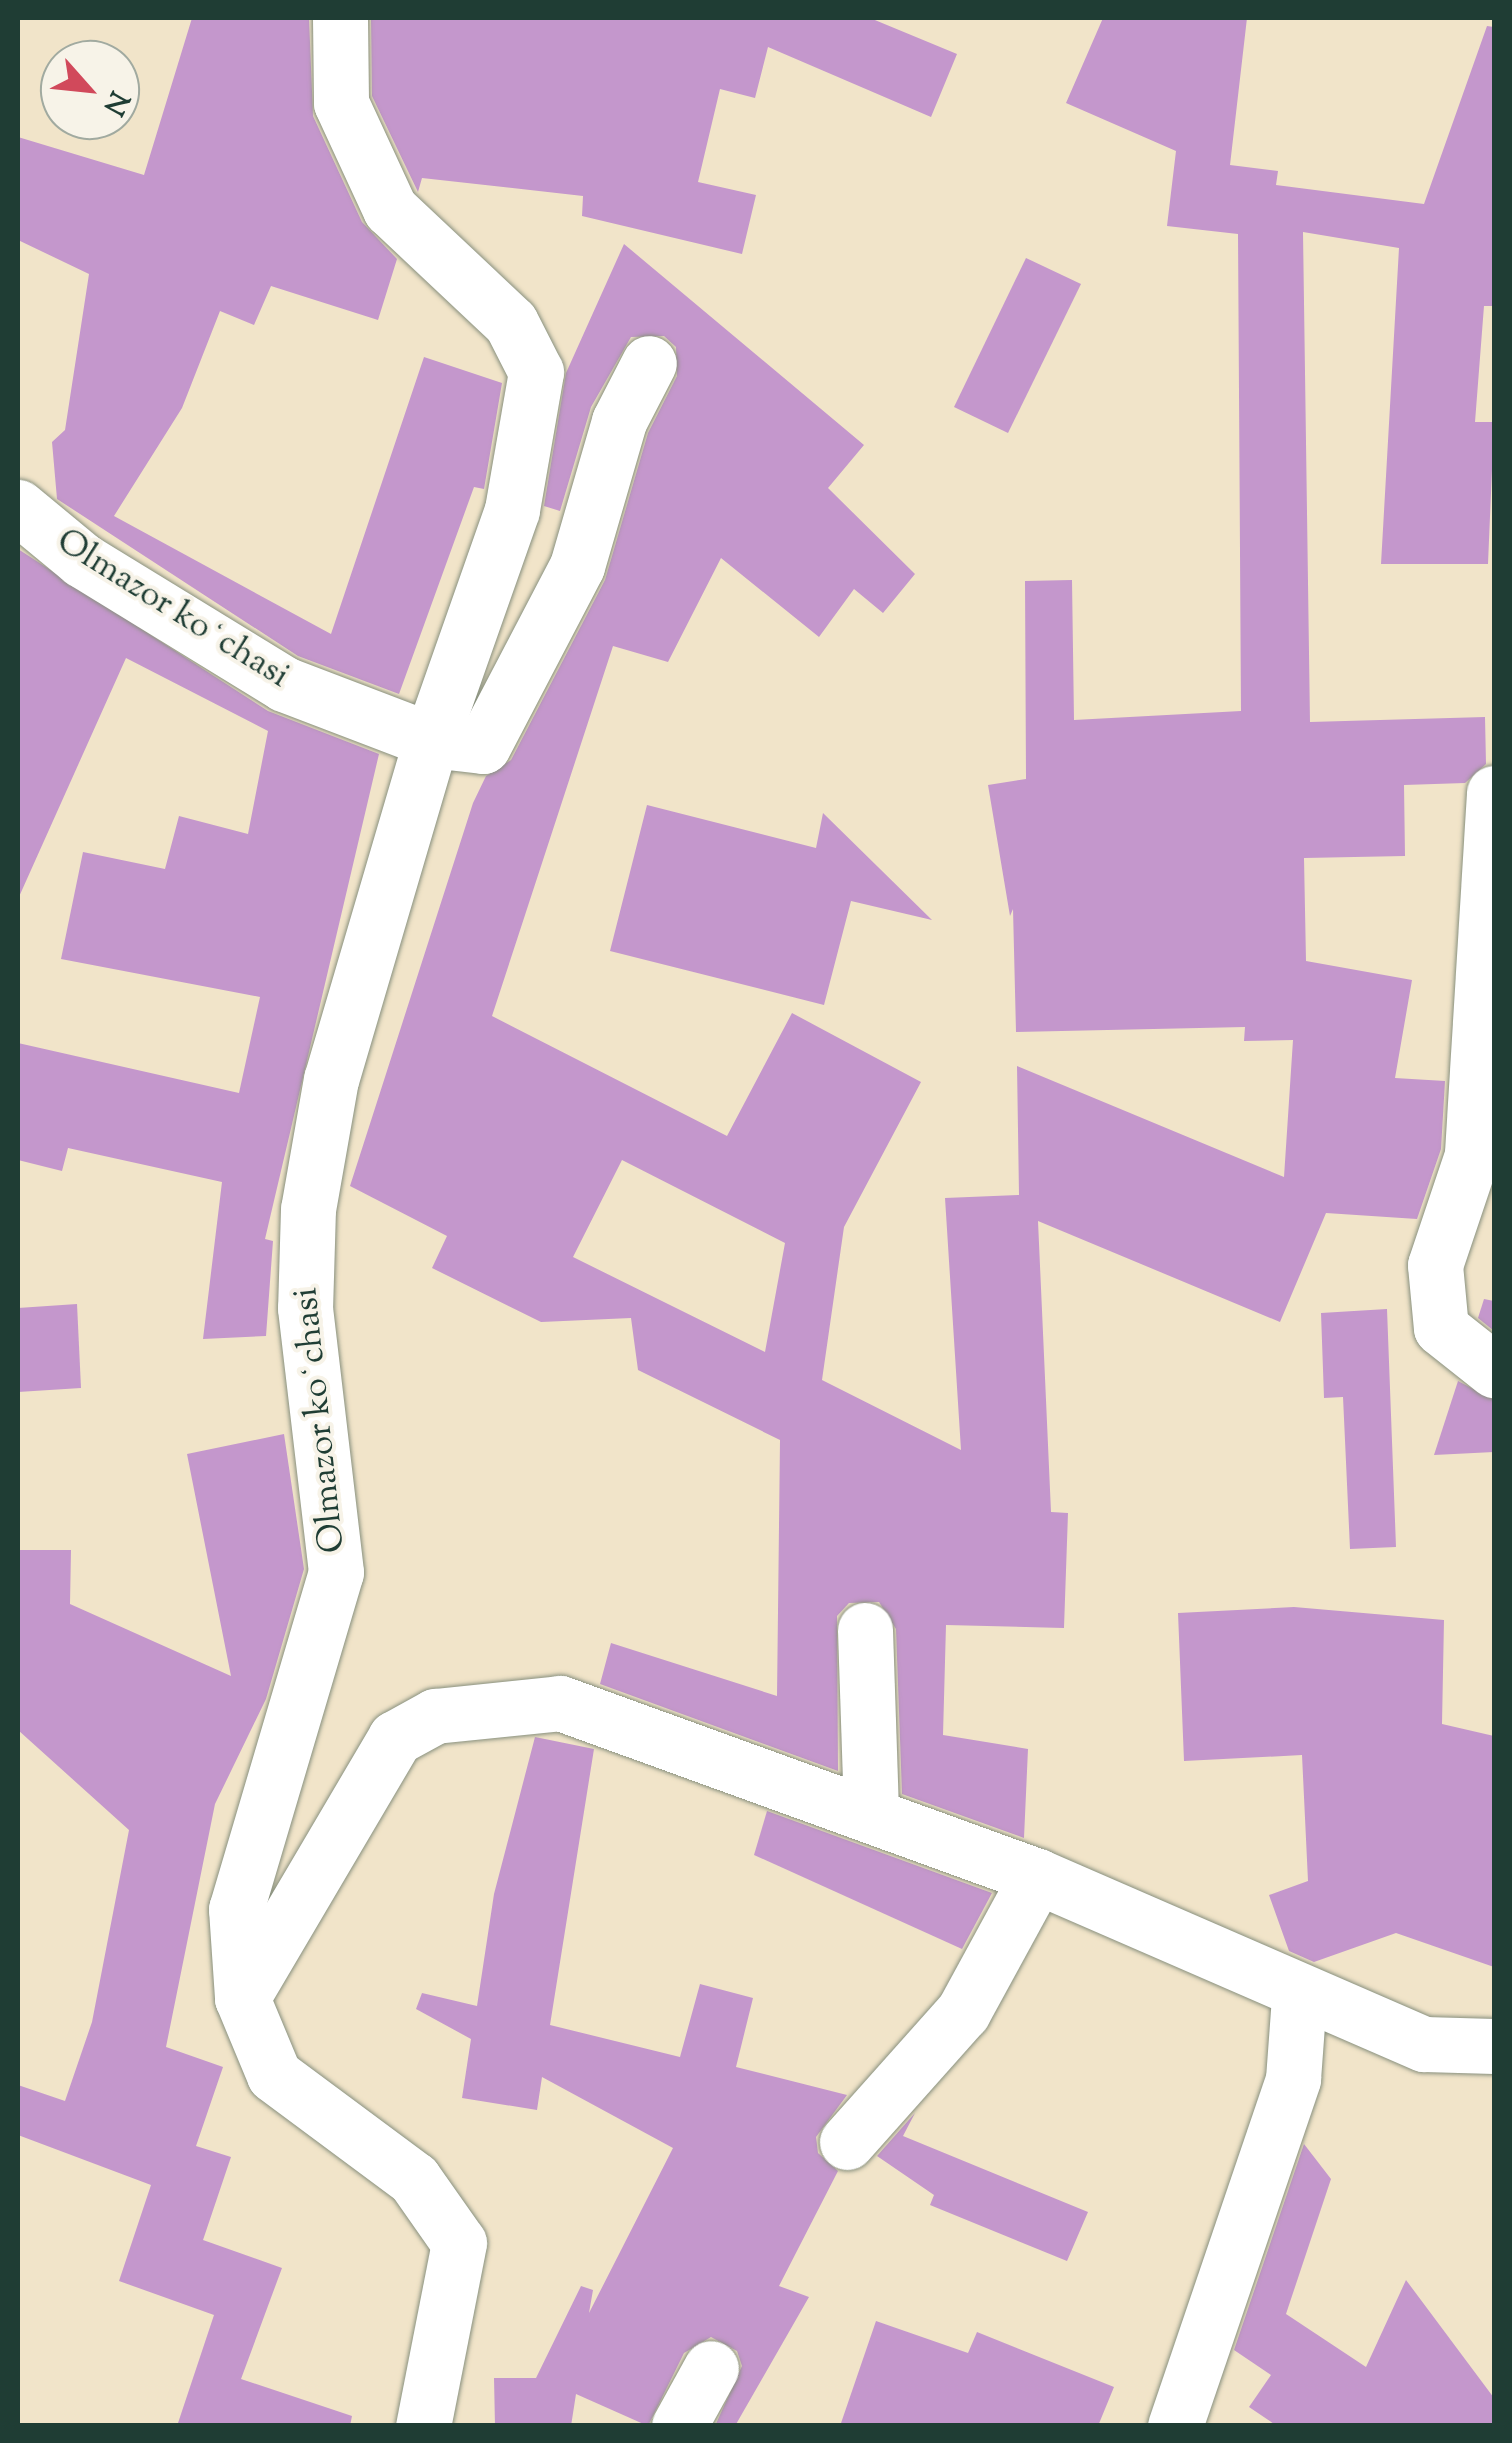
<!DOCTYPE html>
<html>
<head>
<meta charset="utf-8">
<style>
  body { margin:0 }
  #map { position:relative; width:1512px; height:2443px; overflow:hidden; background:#f1e4c9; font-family:"Sorts Mill Goudy",serif }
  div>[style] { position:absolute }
  .building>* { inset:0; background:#c497cc }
  .roads { filter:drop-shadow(0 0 2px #88907e) drop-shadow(0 0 2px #88907e) }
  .minor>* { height:55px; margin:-27.5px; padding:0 27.5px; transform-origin:27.5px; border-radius:27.5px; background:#fff }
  span { translate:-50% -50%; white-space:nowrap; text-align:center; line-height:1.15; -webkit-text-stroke:8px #f7f3e8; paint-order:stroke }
  .street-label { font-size:35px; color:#1f3d34 }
  .frame { position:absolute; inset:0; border:20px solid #1f3d34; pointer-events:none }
  .north { position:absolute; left:40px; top:40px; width:100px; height:100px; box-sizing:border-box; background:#f7f3e8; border:2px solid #a1aaa0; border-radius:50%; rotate:117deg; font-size:28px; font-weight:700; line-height:40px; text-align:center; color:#1f3d34 }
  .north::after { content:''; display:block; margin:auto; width:35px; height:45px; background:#d1495b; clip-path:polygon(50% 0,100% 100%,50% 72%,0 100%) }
</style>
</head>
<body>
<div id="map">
  <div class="building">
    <div style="clip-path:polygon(192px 18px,309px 18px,313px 116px,362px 222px,397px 259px,378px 320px,271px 286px,254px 325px,220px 311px,182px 408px,114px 516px,331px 634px,424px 357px,502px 383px,484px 489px,474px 487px,399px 694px,298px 656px,57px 499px,52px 442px,65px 430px,89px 274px,18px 240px,18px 137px,144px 175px)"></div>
    <div style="clip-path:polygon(371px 18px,870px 18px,957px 54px,931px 117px,768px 47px,755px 98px,720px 89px,698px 182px,756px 195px,742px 254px,582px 216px,583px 196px,422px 178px,418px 192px,372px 96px)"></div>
    <div style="clip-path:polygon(evenodd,1103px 18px,1247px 18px,1230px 165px,1278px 171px,1276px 185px,1424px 204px,1487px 26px,1494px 27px,1494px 306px,1484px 306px,1475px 422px,1494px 422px,1488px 564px,1381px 564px,1399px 248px,1303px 232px,1310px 722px,1485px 717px,1486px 764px,1465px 783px,1404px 785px,1405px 856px,1304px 858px,1306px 961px,1412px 980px,1395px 1078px,1445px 1081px,1441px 1149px,1417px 1219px,1326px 1213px,1280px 1322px,1038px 1221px,1051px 1512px,1068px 1513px,1064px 1628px,946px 1625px,943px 1735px,1028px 1749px,1024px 1838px,902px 1794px,896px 1629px,879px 1602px,849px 1603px,837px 1616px,838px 1771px,600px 1684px,611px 1643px,777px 1696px,780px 1440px,638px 1370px,631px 1318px,541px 1322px,432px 1268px,447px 1236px,350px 1186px,473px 803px,486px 776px,511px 760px,605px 580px,648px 433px,677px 376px,676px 347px,664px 336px,631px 337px,591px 407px,560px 511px,544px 506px,566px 373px,624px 244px,864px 445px,828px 488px,915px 574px,883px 613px,854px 589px,819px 637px,721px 558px,668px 662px,613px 646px,492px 1016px,727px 1136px,792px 1013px,921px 1082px,844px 1227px,822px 1380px,961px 1450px,945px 1198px,1019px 1195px,1017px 1066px,1284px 1177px,1293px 1040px,1244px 1041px,1245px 1027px,1016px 1032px,1013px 909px,1010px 916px,988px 785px,1026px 779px,1025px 581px,1072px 580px,1074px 720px,1241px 711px,1238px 234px,1167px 226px,1176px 151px,1066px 103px,1103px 18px,622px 1160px,785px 1243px,765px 1352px,573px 1257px,622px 1160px)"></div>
    <div style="clip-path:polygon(1026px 258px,1081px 284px,1008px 433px,954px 407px)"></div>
    <div style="clip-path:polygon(18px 549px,268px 711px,379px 754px,265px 1239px,273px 1241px,266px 1336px,203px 1339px,222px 1182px,68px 1148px,62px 1171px,18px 1160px,18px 1043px,239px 1093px,260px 997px,61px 959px,83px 852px,165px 869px,179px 816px,248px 834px,268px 731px,126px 658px,18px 899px)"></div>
    <div style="clip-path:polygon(647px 805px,816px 848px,823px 813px,932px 920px,851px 901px,824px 1005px,610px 951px)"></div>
    <div style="clip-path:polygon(1484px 1299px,1494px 1301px,1494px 1331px,1478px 1318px)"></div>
    <div style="clip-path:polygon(77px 1304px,81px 1388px,18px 1392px,18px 1308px)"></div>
    <div style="clip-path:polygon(1387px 1309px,1396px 1547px,1350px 1549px,1343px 1397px,1324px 1398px,1321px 1313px)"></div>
    <div style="clip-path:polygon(1458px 1381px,1494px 1400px,1494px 1452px,1434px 1455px)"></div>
    <div style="clip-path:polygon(284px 1434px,304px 1569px,266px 1699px,215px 1804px,166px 2047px,223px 2067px,196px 2146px,231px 2157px,203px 2240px,282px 2268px,241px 2379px,352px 2416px,350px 2426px,177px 2426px,214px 2315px,119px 2281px,151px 2185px,18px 2135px,18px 2085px,65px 2101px,92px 2022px,129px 1830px,18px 1730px,18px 1550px,71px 1550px,70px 1604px,231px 1676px,187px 1454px)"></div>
    <div style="clip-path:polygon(1294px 1607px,1444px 1620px,1442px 1724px,1494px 1736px,1494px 1967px,1396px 1933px,1314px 1962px,1289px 1951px,1269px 1895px,1308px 1881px,1302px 1755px,1184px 1761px,1178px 1613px)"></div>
    <div style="clip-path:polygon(535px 1737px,594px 1749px,550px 2025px,680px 2057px,700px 1984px,753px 1998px,736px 2067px,847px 2095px,816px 2137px,818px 2153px,838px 2171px,779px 2286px,809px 2297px,735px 2426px,715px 2426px,742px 2366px,737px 2351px,711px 2337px,684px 2353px,648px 2426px,576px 2394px,571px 2426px,495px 2426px,494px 2378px,536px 2378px,581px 2286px,593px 2290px,589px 2313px,673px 2148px,542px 2077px,537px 2110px,462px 2098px,471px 2039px,416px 2009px,422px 1993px,477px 2006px,494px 1894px)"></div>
    <div style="clip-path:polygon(767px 1811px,992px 1893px,962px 1949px,754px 1855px)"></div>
    <div style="clip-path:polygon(915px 2113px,903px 2136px,1088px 2212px,1067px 2261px,930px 2205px,934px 2195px,877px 2156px)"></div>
    <div style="clip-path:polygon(1304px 2144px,1331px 2179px,1286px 2314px,1366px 2367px,1406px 2280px,1494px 2398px,1494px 2426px,1277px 2426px,1249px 2407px,1271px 2375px,1234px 2350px)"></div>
    <div style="clip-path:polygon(876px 2321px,968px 2353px,977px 2332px,1114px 2387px,1098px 2426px,840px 2426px)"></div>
  </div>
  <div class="roads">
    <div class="minor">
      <div style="left:340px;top:18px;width:85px;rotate:89.3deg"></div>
      <div style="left:341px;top:103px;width:117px;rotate:65.2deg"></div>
      <div style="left:390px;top:209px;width:166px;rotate:43.3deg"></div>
      <div style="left:511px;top:323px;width:55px;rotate:63deg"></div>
      <div style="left:536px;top:372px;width:140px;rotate:99.9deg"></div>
      <div style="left:512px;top:510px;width:244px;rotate:109.4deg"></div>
      <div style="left:431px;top:740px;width:52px;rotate:6.6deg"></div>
      <div style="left:483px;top:746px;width:203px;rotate:-62.4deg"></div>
      <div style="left:577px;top:566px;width:151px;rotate:-73.8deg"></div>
      <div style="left:619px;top:421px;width:65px;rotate:-62.7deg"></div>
      <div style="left:18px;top:507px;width:83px;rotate:39.6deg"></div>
      <div style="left:82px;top:560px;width:237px;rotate:31.5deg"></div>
      <div style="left:284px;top:684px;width:157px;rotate:20.9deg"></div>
      <div style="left:431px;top:740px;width:353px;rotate:106.4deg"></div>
      <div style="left:331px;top:1079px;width:132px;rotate:100deg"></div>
      <div style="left:308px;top:1209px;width:99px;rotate:91.7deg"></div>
      <div style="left:305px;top:1308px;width:266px;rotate:83.3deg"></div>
      <div style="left:336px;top:1572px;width:352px;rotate:106.5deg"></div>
      <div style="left:236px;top:1909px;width:89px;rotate:86.1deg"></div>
      <div style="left:242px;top:1998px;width:83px;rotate:67.4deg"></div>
      <div style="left:274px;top:2075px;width:174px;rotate:36.6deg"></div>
      <div style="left:414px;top:2179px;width:78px;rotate:54.9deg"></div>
      <div style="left:459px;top:2243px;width:187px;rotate:101.1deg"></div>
      <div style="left:1494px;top:793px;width:363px;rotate:93.5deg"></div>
      <div style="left:1472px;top:1155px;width:116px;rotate:108.6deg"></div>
      <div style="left:1435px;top:1265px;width:63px;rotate:84.6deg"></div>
      <div style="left:1441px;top:1328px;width:68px;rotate:38.4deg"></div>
      <div style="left:865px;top:1630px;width:181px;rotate:88.1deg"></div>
      <div style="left:242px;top:1998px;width:302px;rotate:-59.5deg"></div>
      <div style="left:395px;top:1738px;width:46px;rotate:-28.8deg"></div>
      <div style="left:435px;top:1716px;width:126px;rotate:-5.9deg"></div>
      <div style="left:560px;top:1703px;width:507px;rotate:19.93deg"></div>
      <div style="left:1037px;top:1876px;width:422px;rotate:23.5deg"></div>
      <div style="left:1424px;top:2044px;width:70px;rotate:1.6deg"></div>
      <div style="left:847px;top:2142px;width:174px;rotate:-48.3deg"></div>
      <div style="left:963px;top:2012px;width:155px;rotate:-61.4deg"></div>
      <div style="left:679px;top:2426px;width:66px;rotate:-61.1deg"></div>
      <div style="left:1175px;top:2426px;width:367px;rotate:-71.2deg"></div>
      <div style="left:1293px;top:2079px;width:82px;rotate:-85.8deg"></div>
    </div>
  </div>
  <div class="street-label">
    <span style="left:172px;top:610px;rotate:32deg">Olmazor koʻchasi</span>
    <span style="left:321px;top:1420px;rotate:-96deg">Olmazor koʻchasi</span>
  </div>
  <div class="frame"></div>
  <div class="north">N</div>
</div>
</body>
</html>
